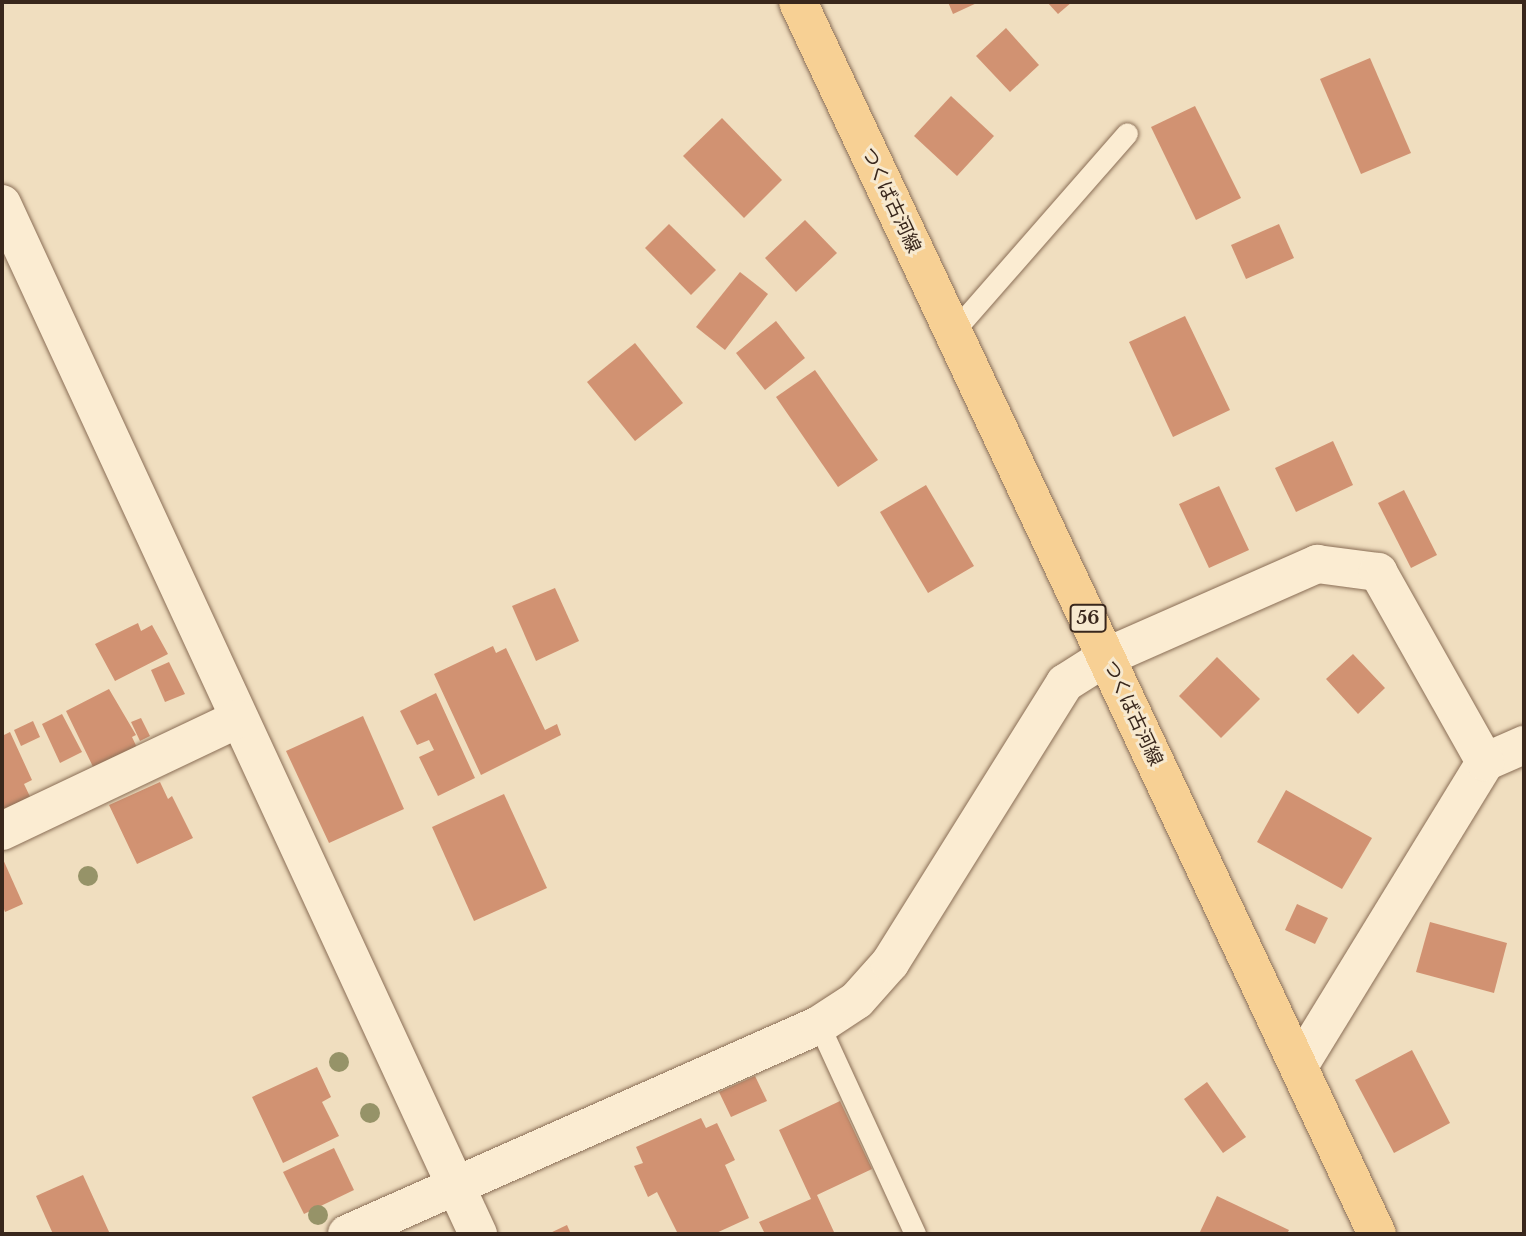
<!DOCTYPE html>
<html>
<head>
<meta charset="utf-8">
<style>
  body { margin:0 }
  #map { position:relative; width:1526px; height:1236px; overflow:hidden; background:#f0debf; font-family:"Libre Baskerville","Noto Sans JP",serif }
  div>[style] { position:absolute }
  .building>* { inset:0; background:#d19272 }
  .roads { filter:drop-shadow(0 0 2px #8a6e56) drop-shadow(0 0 2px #8a6e56) }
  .service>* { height:21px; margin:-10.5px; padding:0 10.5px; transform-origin:10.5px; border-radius:10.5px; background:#fbecd2 }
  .minor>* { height:38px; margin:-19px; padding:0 19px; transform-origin:19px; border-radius:19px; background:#fbecd2 }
  .primary>* { height:38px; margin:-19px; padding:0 19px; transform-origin:19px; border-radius:19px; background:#f7d094 }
  .trees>* { width:20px; height:20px; margin:-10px; border-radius:50%; background:#969368 }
  span { translate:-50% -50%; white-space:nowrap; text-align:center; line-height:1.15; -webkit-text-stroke:6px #f7e9cf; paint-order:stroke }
  .shield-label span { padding:2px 5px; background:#f7e9cf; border:2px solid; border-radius:5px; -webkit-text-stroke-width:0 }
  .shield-label { font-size:18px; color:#39271c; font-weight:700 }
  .street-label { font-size:19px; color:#39271c }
  .frame { position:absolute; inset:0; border:4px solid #39271c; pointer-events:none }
</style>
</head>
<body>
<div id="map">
  <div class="building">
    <div style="clip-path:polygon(948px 2px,979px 2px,953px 14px)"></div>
    <div style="clip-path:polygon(1047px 2px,1072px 2px,1058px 14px)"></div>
    <div style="clip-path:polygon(1006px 28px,1039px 65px,1010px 92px,976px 56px)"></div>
    <div style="clip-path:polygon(1370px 58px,1411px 153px,1361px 174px,1320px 79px)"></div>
    <div style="clip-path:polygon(951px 96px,994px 136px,957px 176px,914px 136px)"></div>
    <div style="clip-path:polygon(1195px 106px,1241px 198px,1196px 220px,1151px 127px)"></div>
    <div style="clip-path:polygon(722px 118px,782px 180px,744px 218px,683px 156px)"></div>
    <div style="clip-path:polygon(805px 220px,837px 253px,796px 292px,765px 258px)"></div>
    <div style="clip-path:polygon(669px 224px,716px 270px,691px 295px,645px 248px)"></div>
    <div style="clip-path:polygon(1279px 224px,1294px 258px,1246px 279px,1231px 245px)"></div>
    <div style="clip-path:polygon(740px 272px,768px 294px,725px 350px,696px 327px)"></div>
    <div style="clip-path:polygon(1185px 316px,1230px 410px,1173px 437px,1129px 342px)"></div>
    <div style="clip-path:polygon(776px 321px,805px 358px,765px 390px,736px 353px)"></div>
    <div style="clip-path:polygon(635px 343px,683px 403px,635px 441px,587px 382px)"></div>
    <div style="clip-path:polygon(815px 370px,878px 460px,838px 487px,776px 397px)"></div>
    <div style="clip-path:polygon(1333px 441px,1353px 485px,1296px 512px,1275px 468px)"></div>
    <div style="clip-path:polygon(926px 485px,974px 566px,928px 593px,880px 512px)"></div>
    <div style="clip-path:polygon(1219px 486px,1249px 550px,1209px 568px,1179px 504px)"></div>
    <div style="clip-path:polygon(1404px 490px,1437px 555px,1411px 568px,1378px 503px)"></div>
    <div style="clip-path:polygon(555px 588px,579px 641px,536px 661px,512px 606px)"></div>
    <div style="clip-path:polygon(138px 623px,141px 631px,152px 625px,168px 654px,115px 681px,95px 644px)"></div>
    <div style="clip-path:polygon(493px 646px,496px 653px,506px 648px,545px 730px,557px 724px,561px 735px,481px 775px,434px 674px)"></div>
    <div style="clip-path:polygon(1353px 654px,1385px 688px,1358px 714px,1326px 679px)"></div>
    <div style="clip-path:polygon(1217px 657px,1260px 699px,1221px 738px,1179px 696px)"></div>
    <div style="clip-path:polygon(169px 662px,185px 694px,165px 702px,151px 670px)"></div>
    <div style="clip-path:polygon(109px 689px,136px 735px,132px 737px,140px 754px,97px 775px,66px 711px)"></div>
    <div style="clip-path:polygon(436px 693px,475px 778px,438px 796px,419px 757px,434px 750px,429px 740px,417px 745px,400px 711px)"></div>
    <div style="clip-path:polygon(62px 714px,82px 752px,60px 763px,42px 724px)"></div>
    <div style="clip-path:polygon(363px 716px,404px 809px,329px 843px,286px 751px)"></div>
    <div style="clip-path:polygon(141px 718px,150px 736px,140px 741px,131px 722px)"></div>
    <div style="clip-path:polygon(33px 721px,40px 737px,21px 746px,14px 730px)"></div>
    <div style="clip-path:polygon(10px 732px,32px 780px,24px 784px,34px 805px,2px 819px,2px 736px)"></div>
    <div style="clip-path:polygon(160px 782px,168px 799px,172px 796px,193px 838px,137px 864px,109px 805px)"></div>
    <div style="clip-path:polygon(1286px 790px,1372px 838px,1342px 889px,1257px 842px)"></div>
    <div style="clip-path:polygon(504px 794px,547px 888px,474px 921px,432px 827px)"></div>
    <div style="clip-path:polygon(2px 857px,23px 904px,5px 912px,2px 904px)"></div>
    <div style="clip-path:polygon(1297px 904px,1328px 918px,1315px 944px,1285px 930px)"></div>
    <div style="clip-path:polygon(1430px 922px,1507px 943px,1494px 993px,1416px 972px)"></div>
    <div style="clip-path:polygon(1412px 1050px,1450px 1123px,1394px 1153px,1355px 1080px)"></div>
    <div style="clip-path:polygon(317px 1067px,331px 1097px,322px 1102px,339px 1136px,283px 1163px,252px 1097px)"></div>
    <div style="clip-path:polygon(755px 1076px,767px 1101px,731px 1117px,719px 1092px)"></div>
    <div style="clip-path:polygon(1207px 1082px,1246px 1137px,1223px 1153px,1184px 1099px)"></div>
    <div style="clip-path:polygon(840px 1101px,872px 1169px,817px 1195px,834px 1232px,765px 1234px,759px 1222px,811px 1199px,779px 1130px)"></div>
    <div style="clip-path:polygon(701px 1118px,706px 1128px,717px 1123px,735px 1160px,725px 1165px,749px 1218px,714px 1234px,678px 1234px,657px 1192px,648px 1197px,634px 1166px,643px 1163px,636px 1147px)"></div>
    <div style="clip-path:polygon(334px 1148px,354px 1190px,304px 1214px,283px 1172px)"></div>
    <div style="clip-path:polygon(83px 1175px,110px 1234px,53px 1234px,36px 1196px)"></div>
    <div style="clip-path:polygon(1217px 1196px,1289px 1230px,1287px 1234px,1199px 1234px)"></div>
    <div style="clip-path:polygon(567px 1225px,571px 1234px,548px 1234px)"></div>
  </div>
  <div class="roads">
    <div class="service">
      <div style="left:953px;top:332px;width:264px;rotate:-48.8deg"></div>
      <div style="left:819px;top:1025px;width:230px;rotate:65.3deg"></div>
    </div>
    <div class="minor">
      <div style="left:2px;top:204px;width:1135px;rotate:65.2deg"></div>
      <div style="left:2px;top:831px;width:261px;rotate:-25.4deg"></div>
      <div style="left:1299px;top:1066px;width:356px;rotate:-58.5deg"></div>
      <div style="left:1485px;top:762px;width:43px;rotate:-23.6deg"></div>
      <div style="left:347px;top:1234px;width:516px;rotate:-23.88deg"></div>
      <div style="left:819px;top:1025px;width:45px;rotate:-33.3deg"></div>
      <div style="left:857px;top:1000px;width:50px;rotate:-48.3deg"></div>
      <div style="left:890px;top:963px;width:330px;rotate:-58deg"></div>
      <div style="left:1065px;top:683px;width:49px;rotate:-32.4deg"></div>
      <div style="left:1106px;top:657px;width:231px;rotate:-23.8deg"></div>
      <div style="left:1317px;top:564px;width:62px;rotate:7.5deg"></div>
      <div style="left:1378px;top:572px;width:218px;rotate:60.6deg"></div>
    </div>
    <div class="primary">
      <div style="left:798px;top:2px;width:1361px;rotate:64.83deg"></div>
    </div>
  </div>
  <div class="trees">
    <div style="left:88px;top:876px"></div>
    <div style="left:339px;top:1062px"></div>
    <div style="left:370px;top:1113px"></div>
    <div style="left:318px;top:1215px"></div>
  </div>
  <div class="shield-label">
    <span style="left:1088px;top:618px">56</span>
  </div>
  <div class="street-label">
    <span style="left:891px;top:200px;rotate:65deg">つくば古河線</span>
    <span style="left:1133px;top:713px;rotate:65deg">つくば古河線</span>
  </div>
  <div class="frame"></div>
</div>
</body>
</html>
